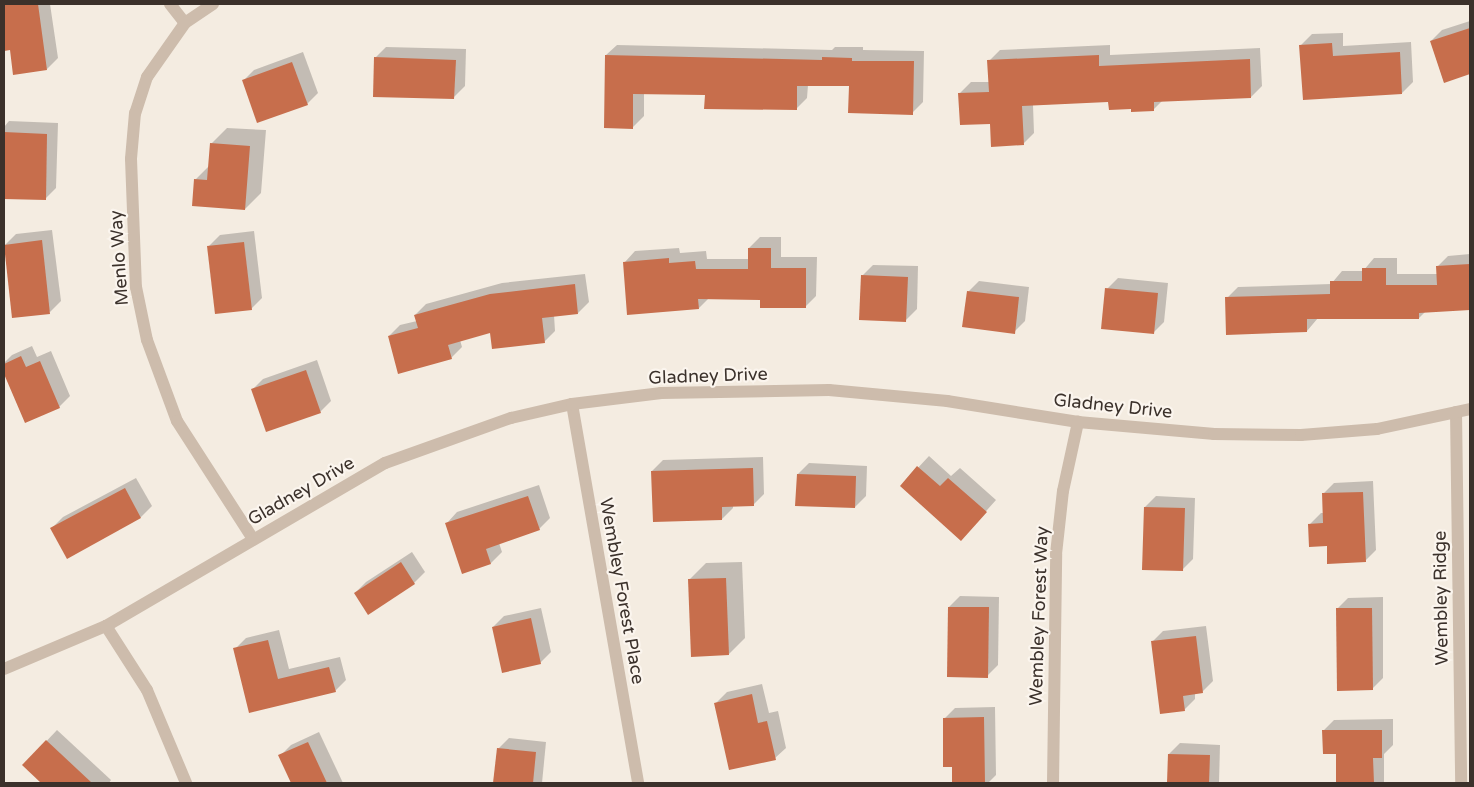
<!DOCTYPE html>
<html>
<head>
<meta charset="utf-8">
<style>
  body { margin:0 }
  #map { position:relative; width:1474px; height:787px; overflow:hidden; background:#f4ece1; font-family:"Varela Round",sans-serif }
  div>[style] { position:absolute }
  .shadow>* { inset:0; background:#0003 }
  .building>* { inset:0; background:#c76e4c }
  .lane>* { height:12px; margin:-6px; padding:0 6px; transform-origin:6px; border-radius:6px; background:#cdbcac }
  .street>* { height:12px; margin:-6px; padding:0 6px; transform-origin:6px; border-radius:6px; background:#cdbcac }
  span { translate:-50% -50%; white-space:nowrap; text-align:center; line-height:1.15; -webkit-text-stroke:4.5px #fbf5ee; paint-order:stroke }
  .street-label { font-size:18px; color:#3b312b }
  .frame { position:absolute; inset:0; border:5px solid #3b312b; pointer-events:none }
</style>
</head>
<body>
<div id="map">
  <div class="shadow">
    <div style="clip-path:polygon(4px 4px,50px 4px,58px 58px,47px 69px,11px 49px,4px 49px)"></div>
    <div style="clip-path:polygon(1470px 21px,1470px 73px,1444px 82px,1431px 41px,1442px 30px)"></div>
    <div style="clip-path:polygon(1343px 33px,1343px 46px,1411px 42px,1413px 82px,1402px 93px,1301px 45px,1312px 34px)"></div>
    <div style="clip-path:polygon(617px 45px,832px 50px,835px 47px,863px 47px,863px 50px,924px 51px,923px 102px,912px 113px,850px 85px,808px 85px,807px 98px,796px 109px,706px 94px,644px 93px,644px 116px,633px 127px,606px 55px)"></div>
    <div style="clip-path:polygon(1110px 45px,1110px 55px,1260px 48px,1262px 86px,1251px 97px,1163px 100px,1153px 110px,1132px 108px,1109px 101px,1033px 105px,1034px 133px,1023px 144px,991px 122px,960px 93px,971px 82px,989px 82px,989px 61px,1000px 50px)"></div>
    <div style="clip-path:polygon(386px 47px,466px 49px,465px 86px,454px 97px,375px 58px)"></div>
    <div style="clip-path:polygon(303px 52px,318px 93px,307px 104px,243px 81px,254px 70px)"></div>
    <div style="clip-path:polygon(9px 121px,58px 123px,56px 188px,45px 199px,4px 198px,4px 127px)"></div>
    <div style="clip-path:polygon(227px 128px,266px 130px,261px 193px,245px 209px,195px 180px,209px 166px,211px 144px)"></div>
    <div style="clip-path:polygon(52px 230px,61px 301px,50px 312px,5px 245px,16px 234px)"></div>
    <div style="clip-path:polygon(254px 231px,262px 298px,251px 309px,209px 246px,220px 235px)"></div>
    <div style="clip-path:polygon(760px 237px,781px 237px,781px 257px,817px 257px,816px 296px,805px 307px,762px 298px,709px 298px,699px 308px,625px 262px,635px 251px,679px 248px,680px 253px,706px 251px,707px 259px,749px 259px,749px 248px)"></div>
    <div style="clip-path:polygon(1470px 254px,1470px 309px,1426px 311px,1419px 318px,1318px 318px,1307px 331px,1227px 298px,1238px 287px,1331px 284px,1342px 271px,1363px 271px,1374px 258px,1397px 258px,1397px 274px,1438px 274px,1437px 267px,1448px 256px)"></div>
    <div style="clip-path:polygon(873px 265px,918px 266px,917px 309px,906px 320px,862px 276px)"></div>
    <div style="clip-path:polygon(585px 274px,589px 302px,578px 313px,554px 315px,555px 331px,544px 342px,491px 332px,460px 340px,462px 347px,451px 358px,389px 336px,400px 325px,417px 321px,415px 315px,426px 304px,502px 283px)"></div>
    <div style="clip-path:polygon(1118px 278px,1168px 283px,1164px 322px,1153px 333px,1107px 289px)"></div>
    <div style="clip-path:polygon(979px 281px,1029px 287px,1025px 321px,1014px 332px,968px 292px)"></div>
    <div style="clip-path:polygon(32px 346px,37px 357px,51px 351px,70px 396px,59px 407px,25px 421px,4px 371px,4px 363px,12px 355px)"></div>
    <div style="clip-path:polygon(317px 360px,331px 401px,320px 412px,252px 390px,263px 379px)"></div>
    <div style="clip-path:polygon(929px 456px,951px 476px,960px 468px,996px 500px,971px 528px,901px 486px)"></div>
    <div style="clip-path:polygon(763px 457px,764px 494px,753px 505px,733px 505px,733px 508px,722px 519px,652px 471px,663px 460px)"></div>
    <div style="clip-path:polygon(809px 463px,867px 466px,866px 496px,855px 507px,798px 474px)"></div>
    <div style="clip-path:polygon(136px 478px,152px 506px,141px 517px,68px 557px,52px 528px,63px 517px)"></div>
    <div style="clip-path:polygon(1373px 481px,1376px 550px,1365px 561px,1310px 524px,1321px 513px,1324px 513px,1323px 494px,1334px 483px)"></div>
    <div style="clip-path:polygon(539px 485px,550px 518px,539px 529px,499px 543px,502px 552px,491px 563px,463px 572px,447px 523px,457px 512px)"></div>
    <div style="clip-path:polygon(1156px 496px,1195px 498px,1193px 559px,1182px 570px,1145px 507px)"></div>
    <div style="clip-path:polygon(412px 552px,425px 572px,414px 583px,355px 593px,366px 582px)"></div>
    <div style="clip-path:polygon(742px 562px,745px 638px,729px 654px,690px 579px,706px 563px)"></div>
    <div style="clip-path:polygon(960px 596px,999px 597px,998px 665px,987px 676px,949px 607px)"></div>
    <div style="clip-path:polygon(1383px 597px,1383px 678px,1372px 689px,1337px 609px,1348px 598px)"></div>
    <div style="clip-path:polygon(541px 608px,551px 652px,540px 663px,493px 627px,504px 616px)"></div>
    <div style="clip-path:polygon(1206px 626px,1213px 681px,1202px 692px,1195px 693px,1195px 699px,1184px 710px,1152px 642px,1163px 631px)"></div>
    <div style="clip-path:polygon(279px 630px,289px 669px,340px 657px,346px 680px,335px 691px,250px 711px,235px 649px,246px 638px)"></div>
    <div style="clip-path:polygon(762px 684px,769px 713px,778px 711px,786px 748px,775px 758px,716px 703px,727px 692px)"></div>
    <div style="clip-path:polygon(995px 707px,996px 775px,988px 783px,954px 783px,953px 765px,944px 719px,955px 708px)"></div>
    <div style="clip-path:polygon(1393px 719px,1393px 745px,1384px 754px,1384px 783px,1338px 783px,1337px 752px,1323px 731px,1334px 720px)"></div>
    <div style="clip-path:polygon(57px 730px,111px 780px,109px 783px,43px 783px,24px 765px)"></div>
    <div style="clip-path:polygon(319px 732px,343px 783px,293px 783px,280px 756px,291px 745px)"></div>
    <div style="clip-path:polygon(509px 738px,546px 742px,542px 783px,494px 783px,498px 749px)"></div>
    <div style="clip-path:polygon(1180px 743px,1220px 745px,1219px 783px,1168px 783px,1169px 754px)"></div>
  </div>
  <div class="building">
    <div style="clip-path:polygon(4px 4px,38px 4px,47px 70px,13px 75px,10px 50px,4px 51px)"></div>
    <div style="clip-path:polygon(1470px 28px,1470px 74px,1444px 83px,1430px 41px)"></div>
    <div style="clip-path:polygon(1332px 43px,1333px 56px,1400px 52px,1402px 94px,1303px 100px,1299px 45px)"></div>
    <div style="clip-path:polygon(605px 55px,822px 60px,822px 57px,852px 58px,852px 61px,914px 61px,913px 115px,848px 113px,849px 86px,797px 86px,797px 110px,704px 109px,705px 95px,633px 94px,633px 129px,604px 128px)"></div>
    <div style="clip-path:polygon(1099px 55px,1099px 66px,1250px 59px,1251px 98px,1154px 102px,1154px 111px,1131px 112px,1131px 109px,1109px 110px,1108px 102px,1022px 106px,1024px 145px,991px 147px,990px 124px,960px 125px,958px 93px,989px 92px,987px 60px)"></div>
    <div style="clip-path:polygon(374px 57px,456px 60px,454px 99px,373px 97px)"></div>
    <div style="clip-path:polygon(292px 62px,308px 105px,257px 123px,242px 80px)"></div>
    <div style="clip-path:polygon(4px 132px,47px 134px,46px 200px,4px 199px)"></div>
    <div style="clip-path:polygon(210px 143px,250px 146px,245px 210px,192px 206px,194px 179px,207px 180px)"></div>
    <div style="clip-path:polygon(42px 240px,50px 314px,12px 318px,4px 245px)"></div>
    <div style="clip-path:polygon(244px 242px,252px 310px,215px 314px,207px 246px)"></div>
    <div style="clip-path:polygon(748px 248px,771px 248px,771px 268px,806px 268px,806px 308px,760px 308px,760px 300px,698px 299px,699px 309px,627px 315px,623px 262px,669px 258px,669px 263px,695px 261px,696px 269px,748px 269px)"></div>
    <div style="clip-path:polygon(1470px 264px,1470px 310px,1419px 313px,1419px 319px,1307px 319px,1307px 332px,1226px 335px,1225px 297px,1330px 294px,1330px 281px,1362px 281px,1362px 268px,1386px 268px,1386px 285px,1437px 285px,1436px 266px)"></div>
    <div style="clip-path:polygon(861px 275px,908px 277px,906px 322px,859px 320px)"></div>
    <div style="clip-path:polygon(575px 284px,578px 314px,542px 318px,545px 343px,492px 349px,490px 333px,448px 345px,452px 359px,398px 374px,388px 336px,418px 328px,414px 315px,490px 294px)"></div>
    <div style="clip-path:polygon(1105px 288px,1158px 293px,1154px 334px,1101px 329px)"></div>
    <div style="clip-path:polygon(967px 291px,1019px 297px,1015px 334px,962px 327px)"></div>
    <div style="clip-path:polygon(21px 356px,26px 367px,40px 361px,60px 408px,25px 423px,4px 374px,4px 364px)"></div>
    <div style="clip-path:polygon(306px 370px,321px 413px,266px 432px,251px 389px)"></div>
    <div style="clip-path:polygon(917px 466px,940px 486px,948px 478px,987px 512px,961px 541px,900px 486px)"></div>
    <div style="clip-path:polygon(753px 468px,754px 506px,722px 507px,722px 520px,653px 522px,651px 471px)"></div>
    <div style="clip-path:polygon(797px 474px,856px 476px,855px 508px,795px 506px)"></div>
    <div style="clip-path:polygon(125px 488px,141px 518px,67px 559px,50px 528px)"></div>
    <div style="clip-path:polygon(1363px 492px,1366px 562px,1327px 564px,1327px 546px,1309px 547px,1308px 524px,1323px 523px,1322px 493px)"></div>
    <div style="clip-path:polygon(528px 496px,540px 530px,486px 549px,491px 564px,462px 574px,445px 523px)"></div>
    <div style="clip-path:polygon(1144px 507px,1185px 508px,1183px 571px,1142px 570px)"></div>
    <div style="clip-path:polygon(401px 562px,415px 584px,368px 615px,354px 593px)"></div>
    <div style="clip-path:polygon(726px 578px,729px 655px,691px 657px,688px 579px)"></div>
    <div style="clip-path:polygon(948px 607px,989px 607px,988px 678px,947px 677px)"></div>
    <div style="clip-path:polygon(1336px 608px,1372px 608px,1373px 690px,1337px 691px)"></div>
    <div style="clip-path:polygon(531px 618px,541px 664px,502px 673px,492px 627px)"></div>
    <div style="clip-path:polygon(1196px 636px,1203px 693px,1183px 696px,1185px 711px,1160px 714px,1151px 641px)"></div>
    <div style="clip-path:polygon(268px 640px,278px 679px,329px 667px,336px 692px,249px 713px,233px 648px)"></div>
    <div style="clip-path:polygon(752px 694px,758px 723px,767px 721px,776px 760px,729px 770px,714px 703px)"></div>
    <div style="clip-path:polygon(984px 717px,985px 783px,952px 783px,952px 767px,943px 767px,943px 718px)"></div>
    <div style="clip-path:polygon(1322px 730px,1382px 730px,1382px 758px,1373px 758px,1374px 783px,1336px 783px,1336px 754px,1323px 754px)"></div>
    <div style="clip-path:polygon(46px 740px,92px 783px,41px 783px,22px 765px)"></div>
    <div style="clip-path:polygon(308px 742px,327px 783px,291px 783px,278px 755px)"></div>
    <div style="clip-path:polygon(497px 748px,536px 752px,533px 783px,493px 783px)"></div>
    <div style="clip-path:polygon(1168px 754px,1210px 755px,1209px 783px,1167px 783px)"></div>
  </div>
  <div class="lane">
    <div style="left:170px;top:4px;width:24px;rotate:52deg"></div>
  </div>
  <div class="street">
    <div style="left:213px;top:4px;width:34px;rotate:146deg"></div>
    <div style="left:185px;top:23px;width:66px;rotate:125.1deg"></div>
    <div style="left:147px;top:77px;width:38px;rotate:108deg"></div>
    <div style="left:135px;top:113px;width:46px;rotate:95deg"></div>
    <div style="left:131px;top:159px;width:128px;rotate:87.8deg"></div>
    <div style="left:136px;top:287px;width:54px;rotate:78.3deg"></div>
    <div style="left:147px;top:340px;width:86px;rotate:69.7deg"></div>
    <div style="left:177px;top:421px;width:140px;rotate:57.2deg"></div>
    <div style="left:572px;top:404px;width:385px;rotate:80.1deg"></div>
    <div style="left:1456px;top:412px;width:371px;rotate:89.2deg"></div>
    <div style="left:106px;top:626px;width:76px;rotate:57.4deg"></div>
    <div style="left:147px;top:690px;width:101px;rotate:67.2deg"></div>
    <div style="left:4px;top:669px;width:111px;rotate:-22.9deg"></div>
    <div style="left:106px;top:626px;width:323px;rotate:-30.3deg"></div>
    <div style="left:385px;top:463px;width:134px;rotate:-19.7deg"></div>
    <div style="left:511px;top:418px;width:63px;rotate:-12.9deg"></div>
    <div style="left:572px;top:404px;width:90px;rotate:-7deg"></div>
    <div style="left:661px;top:393px;width:168px;rotate:-1deg"></div>
    <div style="left:829px;top:390px;width:119px;rotate:5.3deg"></div>
    <div style="left:947px;top:401px;width:133px;rotate:9.1deg"></div>
    <div style="left:1078px;top:422px;width:137px;rotate:5deg"></div>
    <div style="left:1214px;top:434px;width:87px;rotate:0.7deg"></div>
    <div style="left:1301px;top:435px;width:76px;rotate:-4.5deg"></div>
    <div style="left:1377px;top:429px;width:95px;rotate:-12.1deg"></div>
    <div style="left:1053px;top:783px;width:229px;rotate:-89.2deg"></div>
    <div style="left:1056px;top:554px;width:63px;rotate:-83.7deg"></div>
    <div style="left:1063px;top:491px;width:71px;rotate:-77.7deg"></div>
  </div>
  <div class="street-label">
    <span style="left:119px;top:258px;rotate:-94deg">Menlo Way</span>
    <span style="left:708px;top:376px;rotate:-2deg">Gladney Drive</span>
    <span style="left:1113px;top:406px;rotate:6deg">Gladney Drive</span>
    <span style="left:301px;top:491px;rotate:-30deg">Gladney Drive</span>
    <span style="left:622px;top:591px;rotate:80deg">Wembley Forest Place</span>
    <span style="left:1441px;top:598px;rotate:-91deg">Wembley Ridge</span>
    <span style="left:1039px;top:616px;rotate:-88deg">Wembley Forest Way</span>
  </div>
  <div class="frame"></div>
</div>
</body>
</html>
